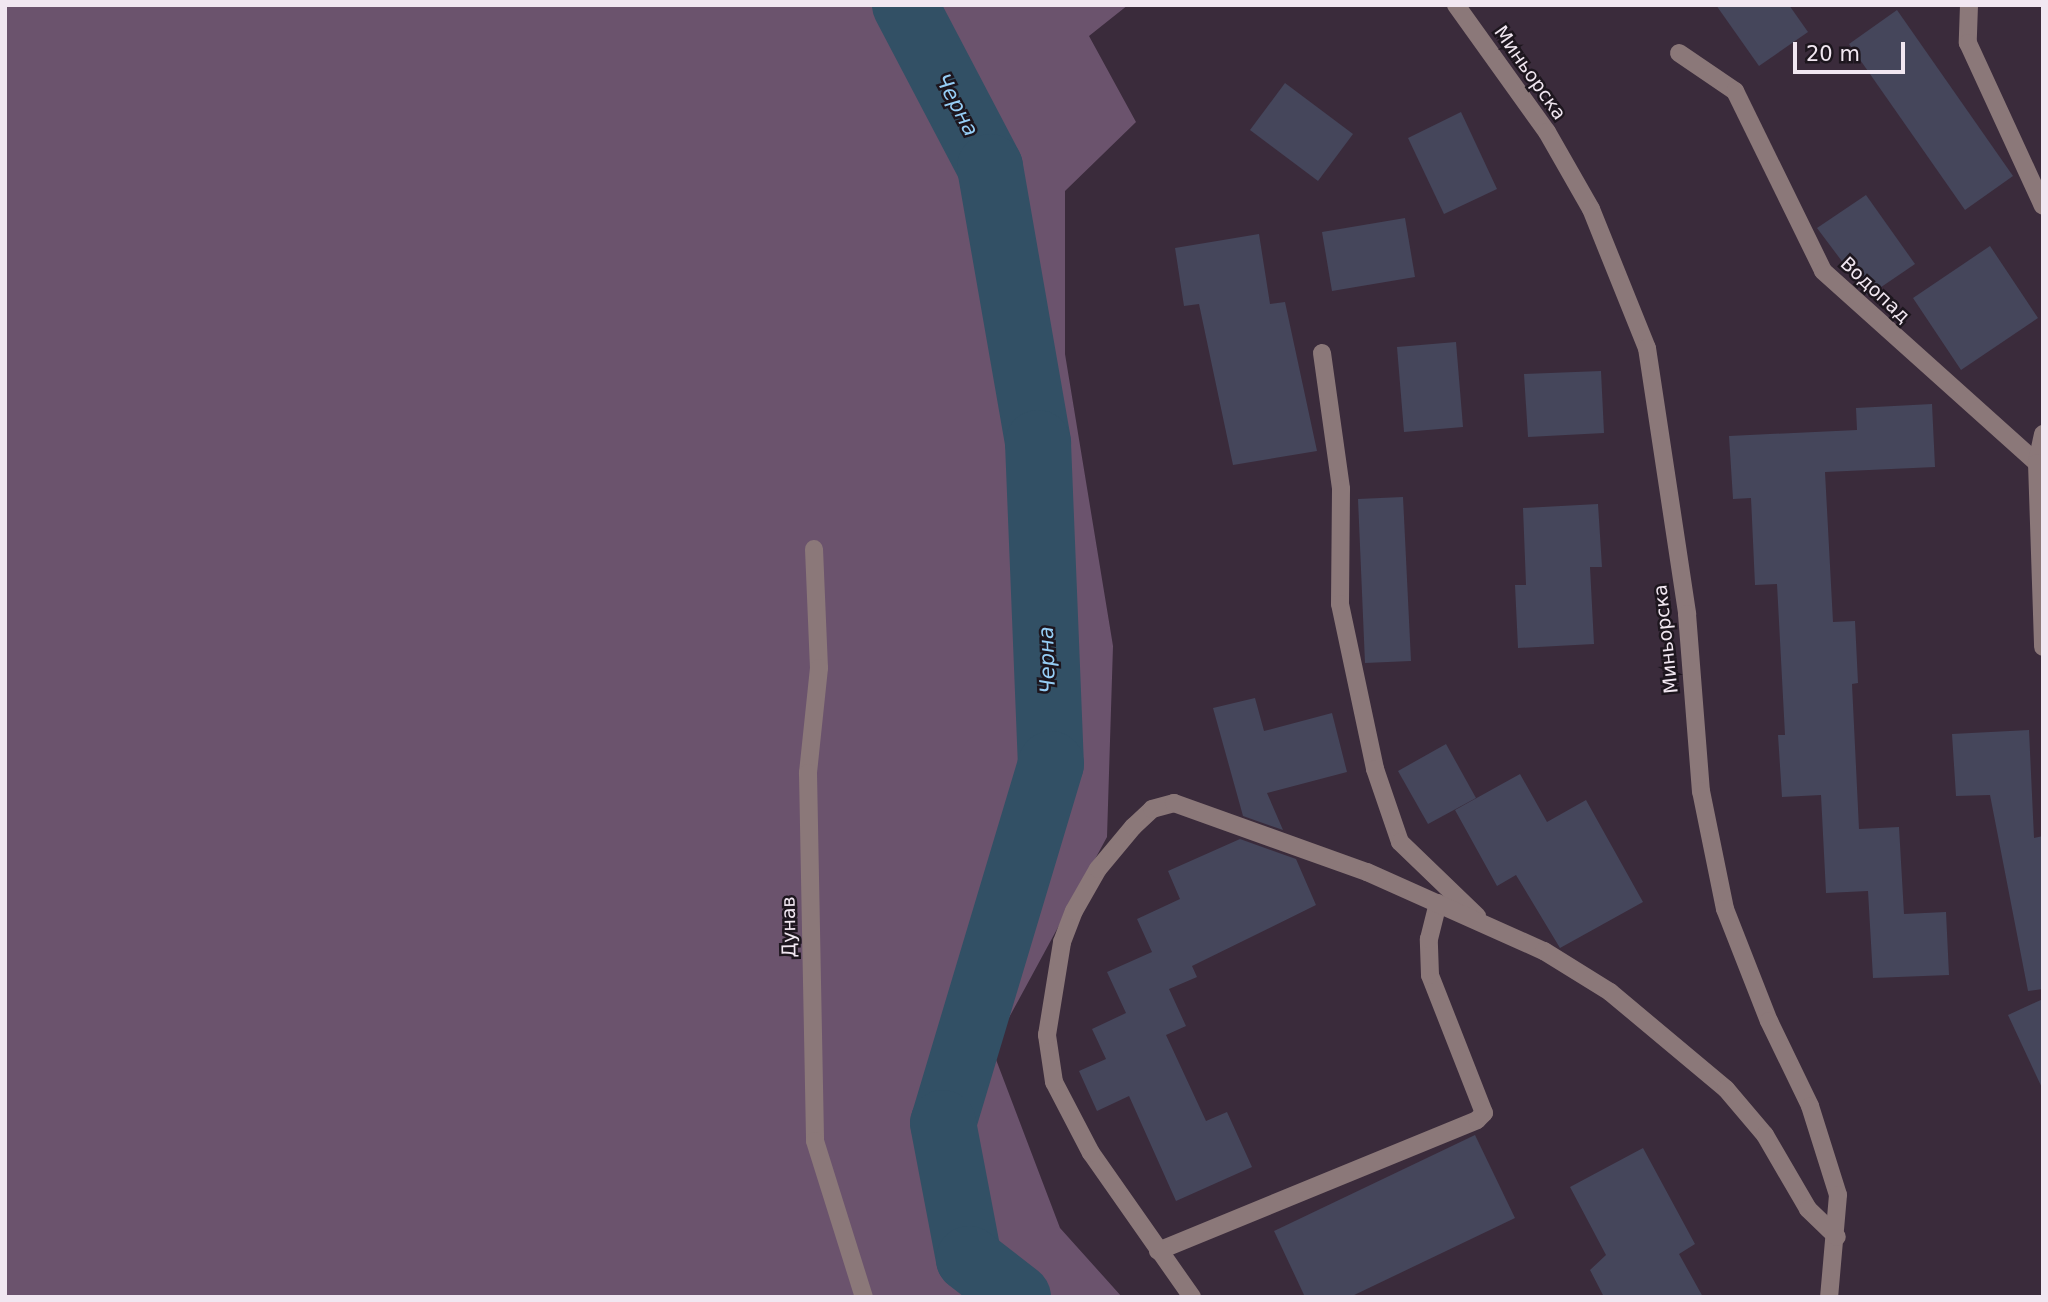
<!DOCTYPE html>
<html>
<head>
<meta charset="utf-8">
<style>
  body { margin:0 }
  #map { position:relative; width:2048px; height:1302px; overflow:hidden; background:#3a2b3b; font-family:"DejaVu Sans",sans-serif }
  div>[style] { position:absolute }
  .forest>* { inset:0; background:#6b536d }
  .river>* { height:66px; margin:-33px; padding:0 33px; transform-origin:33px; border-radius:33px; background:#325065 }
  .building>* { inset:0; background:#45465b }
  .minor>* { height:18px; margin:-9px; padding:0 9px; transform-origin:9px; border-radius:9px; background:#8b7879 }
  span { translate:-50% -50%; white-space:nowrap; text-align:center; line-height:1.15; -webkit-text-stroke:5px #1d161e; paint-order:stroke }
  .street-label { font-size:19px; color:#f1e7f1 }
  .water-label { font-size:21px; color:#96cef6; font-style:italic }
  .frame { position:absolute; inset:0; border:7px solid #f1e7f1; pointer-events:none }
  .scale { position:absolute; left:1793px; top:42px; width:112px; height:32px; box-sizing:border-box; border:4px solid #f1e7f1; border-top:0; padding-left:9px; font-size:21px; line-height:24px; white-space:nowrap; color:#f1e7f1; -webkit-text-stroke:5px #1d161e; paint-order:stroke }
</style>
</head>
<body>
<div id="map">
  <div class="forest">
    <div style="clip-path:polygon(5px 5px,1128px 5px,1089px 36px,1136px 122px,1065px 191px,1065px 354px,1113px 646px,1107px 837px,992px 1049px,1060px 1228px,1122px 1297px,5px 1297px)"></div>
  </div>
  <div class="river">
    <div style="left:905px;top:5px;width:183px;rotate:62.3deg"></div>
    <div style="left:990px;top:167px;width:280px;rotate:80.1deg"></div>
    <div style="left:1038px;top:443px;width:321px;rotate:87.7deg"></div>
    <div style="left:1051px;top:764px;width:375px;rotate:106.7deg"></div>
    <div style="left:943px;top:1123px;width:138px;rotate:79.2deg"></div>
    <div style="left:969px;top:1259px;width:62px;rotate:37.8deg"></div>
  </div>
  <div class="building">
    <div style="clip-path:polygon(1716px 5px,1789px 5px,1808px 32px,1759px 66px)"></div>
    <div style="clip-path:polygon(1897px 10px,2013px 176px,1965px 210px,1849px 44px)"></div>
    <div style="clip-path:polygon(1285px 83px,1353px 134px,1318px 181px,1250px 130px)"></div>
    <div style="clip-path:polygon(1461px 112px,1497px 189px,1444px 214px,1408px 138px)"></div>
    <div style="clip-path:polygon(1866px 195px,1915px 264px,1868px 296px,1817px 228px)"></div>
    <div style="clip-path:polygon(1405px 218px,1415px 277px,1332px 291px,1322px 232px)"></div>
    <div style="clip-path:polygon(1259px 234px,1270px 304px,1285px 302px,1317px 451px,1233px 465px,1199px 304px,1184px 306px,1175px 248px)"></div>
    <div style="clip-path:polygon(1990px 246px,2038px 318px,1961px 370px,1913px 298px)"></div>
    <div style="clip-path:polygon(1456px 342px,1463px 427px,1404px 432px,1397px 347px)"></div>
    <div style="clip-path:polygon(1601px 371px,1604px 433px,1528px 437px,1524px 374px)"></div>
    <div style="clip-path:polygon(1932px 404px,1935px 467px,1825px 472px,1833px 622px,1855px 621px,1858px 683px,1852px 684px,1859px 829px,1899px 827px,1904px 914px,1946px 912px,1949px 975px,1873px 978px,1868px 891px,1826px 893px,1821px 795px,1782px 797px,1778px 735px,1785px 735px,1777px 584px,1755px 585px,1751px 498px,1733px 499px,1729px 436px,1857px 430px,1856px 408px)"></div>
    <div style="clip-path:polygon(1403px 497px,1411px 661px,1365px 663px,1358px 499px)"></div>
    <div style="clip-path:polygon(1598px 504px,1602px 567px,1590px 567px,1594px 644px,1518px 648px,1515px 585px,1526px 585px,1523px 508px)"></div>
    <div style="clip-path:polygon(1255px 698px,1264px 731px,1332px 713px,1347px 772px,1267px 793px,1283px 830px,1243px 816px,1213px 708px)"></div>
    <div style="clip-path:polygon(2029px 730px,2034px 838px,2043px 836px,2043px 989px,2028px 991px,1990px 795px,1956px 796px,1952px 734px)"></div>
    <div style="clip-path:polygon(1446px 744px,1476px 798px,1428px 824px,1398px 771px)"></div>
    <div style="clip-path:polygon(1520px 774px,1547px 822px,1586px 800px,1643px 902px,1560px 948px,1516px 875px,1497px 886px,1455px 810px)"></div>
    <div style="clip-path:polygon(1240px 839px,1296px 859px,1316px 905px,1192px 966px,1197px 977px,1169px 989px,1186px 1026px,1166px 1035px,1206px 1121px,1227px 1112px,1252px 1167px,1176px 1201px,1129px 1096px,1097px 1111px,1079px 1071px,1106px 1059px,1092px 1029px,1126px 1013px,1107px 972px,1152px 952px,1137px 919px,1180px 899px,1168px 871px)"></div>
    <div style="clip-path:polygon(2043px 999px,2043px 1090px,2008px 1015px)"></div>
    <div style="clip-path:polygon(1475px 1135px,1515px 1218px,1350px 1297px,1305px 1297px,1274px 1231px)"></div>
    <div style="clip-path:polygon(1643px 1148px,1695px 1244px,1679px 1254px,1703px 1297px,1604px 1297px,1590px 1270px,1606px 1255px,1570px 1187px)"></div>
  </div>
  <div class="minor">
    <div style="left:1456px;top:5px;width:156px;rotate:54.4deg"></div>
    <div style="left:1547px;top:132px;width:89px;rotate:60.3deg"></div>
    <div style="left:1591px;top:209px;width:150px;rotate:68.1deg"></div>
    <div style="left:1647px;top:348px;width:269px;rotate:81.4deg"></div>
    <div style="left:1687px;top:614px;width:178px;rotate:85.5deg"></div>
    <div style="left:1701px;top:791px;width:120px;rotate:78.5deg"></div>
    <div style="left:1725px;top:909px;width:120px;rotate:68.6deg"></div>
    <div style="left:1769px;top:1021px;width:94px;rotate:64.2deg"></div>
    <div style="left:1810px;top:1106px;width:93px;rotate:72.5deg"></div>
    <div style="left:1838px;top:1195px;width:102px;rotate:95deg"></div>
    <div style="left:1969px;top:5px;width:38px;rotate:92deg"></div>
    <div style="left:1968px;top:43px;width:179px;rotate:65.3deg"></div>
    <div style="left:1679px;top:53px;width:68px;rotate:34.2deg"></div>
    <div style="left:1735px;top:91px;width:200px;rotate:63.9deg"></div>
    <div style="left:1823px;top:271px;width:288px;rotate:41.9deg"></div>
    <div style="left:1322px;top:353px;width:137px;rotate:82deg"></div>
    <div style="left:1341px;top:489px;width:115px;rotate:90.5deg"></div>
    <div style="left:1340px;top:604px;width:169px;rotate:78deg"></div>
    <div style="left:1375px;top:769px;width:77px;rotate:71.1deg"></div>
    <div style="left:1400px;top:842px;width:107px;rotate:43.9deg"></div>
    <div style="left:2043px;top:434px;width:30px;rotate:102deg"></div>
    <div style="left:2037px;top:463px;width:184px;rotate:88.1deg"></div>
    <div style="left:814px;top:549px;width:119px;rotate:87.6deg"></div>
    <div style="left:819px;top:668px;width:106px;rotate:96deg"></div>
    <div style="left:808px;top:773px;width:368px;rotate:88.9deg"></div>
    <div style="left:815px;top:1141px;width:164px;rotate:72.6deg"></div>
    <div style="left:1158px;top:1251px;width:345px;rotate:-22.3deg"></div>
    <div style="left:1477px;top:1120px;width:10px;rotate:-45deg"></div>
    <div style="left:1484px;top:1113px;width:148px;rotate:-111.4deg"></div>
    <div style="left:1430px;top:975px;width:36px;rotate:-92deg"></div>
    <div style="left:1429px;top:939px;width:37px;rotate:-76deg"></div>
    <div style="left:1192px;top:1297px;width:176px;rotate:-125deg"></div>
    <div style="left:1091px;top:1153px;width:80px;rotate:-117.5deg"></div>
    <div style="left:1054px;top:1082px;width:48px;rotate:-98.5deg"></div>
    <div style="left:1047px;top:1035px;width:94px;rotate:-80.8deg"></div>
    <div style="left:1062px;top:942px;width:33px;rotate:-69deg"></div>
    <div style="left:1074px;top:911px;width:48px;rotate:-60.3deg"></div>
    <div style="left:1098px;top:869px;width:55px;rotate:-50.2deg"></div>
    <div style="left:1133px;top:827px;width:26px;rotate:-43deg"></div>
    <div style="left:1152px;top:809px;width:23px;rotate:-15deg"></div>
    <div style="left:1174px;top:803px;width:205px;rotate:19.7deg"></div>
    <div style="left:1367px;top:872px;width:194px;rotate:24.1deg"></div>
    <div style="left:1544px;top:951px;width:78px;rotate:31.8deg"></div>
    <div style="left:1610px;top:992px;width:151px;rotate:39.9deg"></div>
    <div style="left:1726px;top:1089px;width:60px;rotate:49.7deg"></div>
    <div style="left:1765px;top:1135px;width:86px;rotate:59.8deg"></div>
    <div style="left:1808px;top:1209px;width:40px;rotate:44deg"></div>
  </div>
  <div class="street-label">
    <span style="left:1530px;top:73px;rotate:55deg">Миньорска</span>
    <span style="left:1875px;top:290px;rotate:43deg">Водопад</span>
    <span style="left:1666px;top:639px;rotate:-96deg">Миньорска</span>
    <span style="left:789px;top:927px;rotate:-91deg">Дунав</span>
  </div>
  <div class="water-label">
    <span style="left:957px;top:105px;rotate:62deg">Черна</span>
    <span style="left:1047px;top:660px;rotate:-92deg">Черна</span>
  </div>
  <div class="frame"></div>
  <div class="scale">20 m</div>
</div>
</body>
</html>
